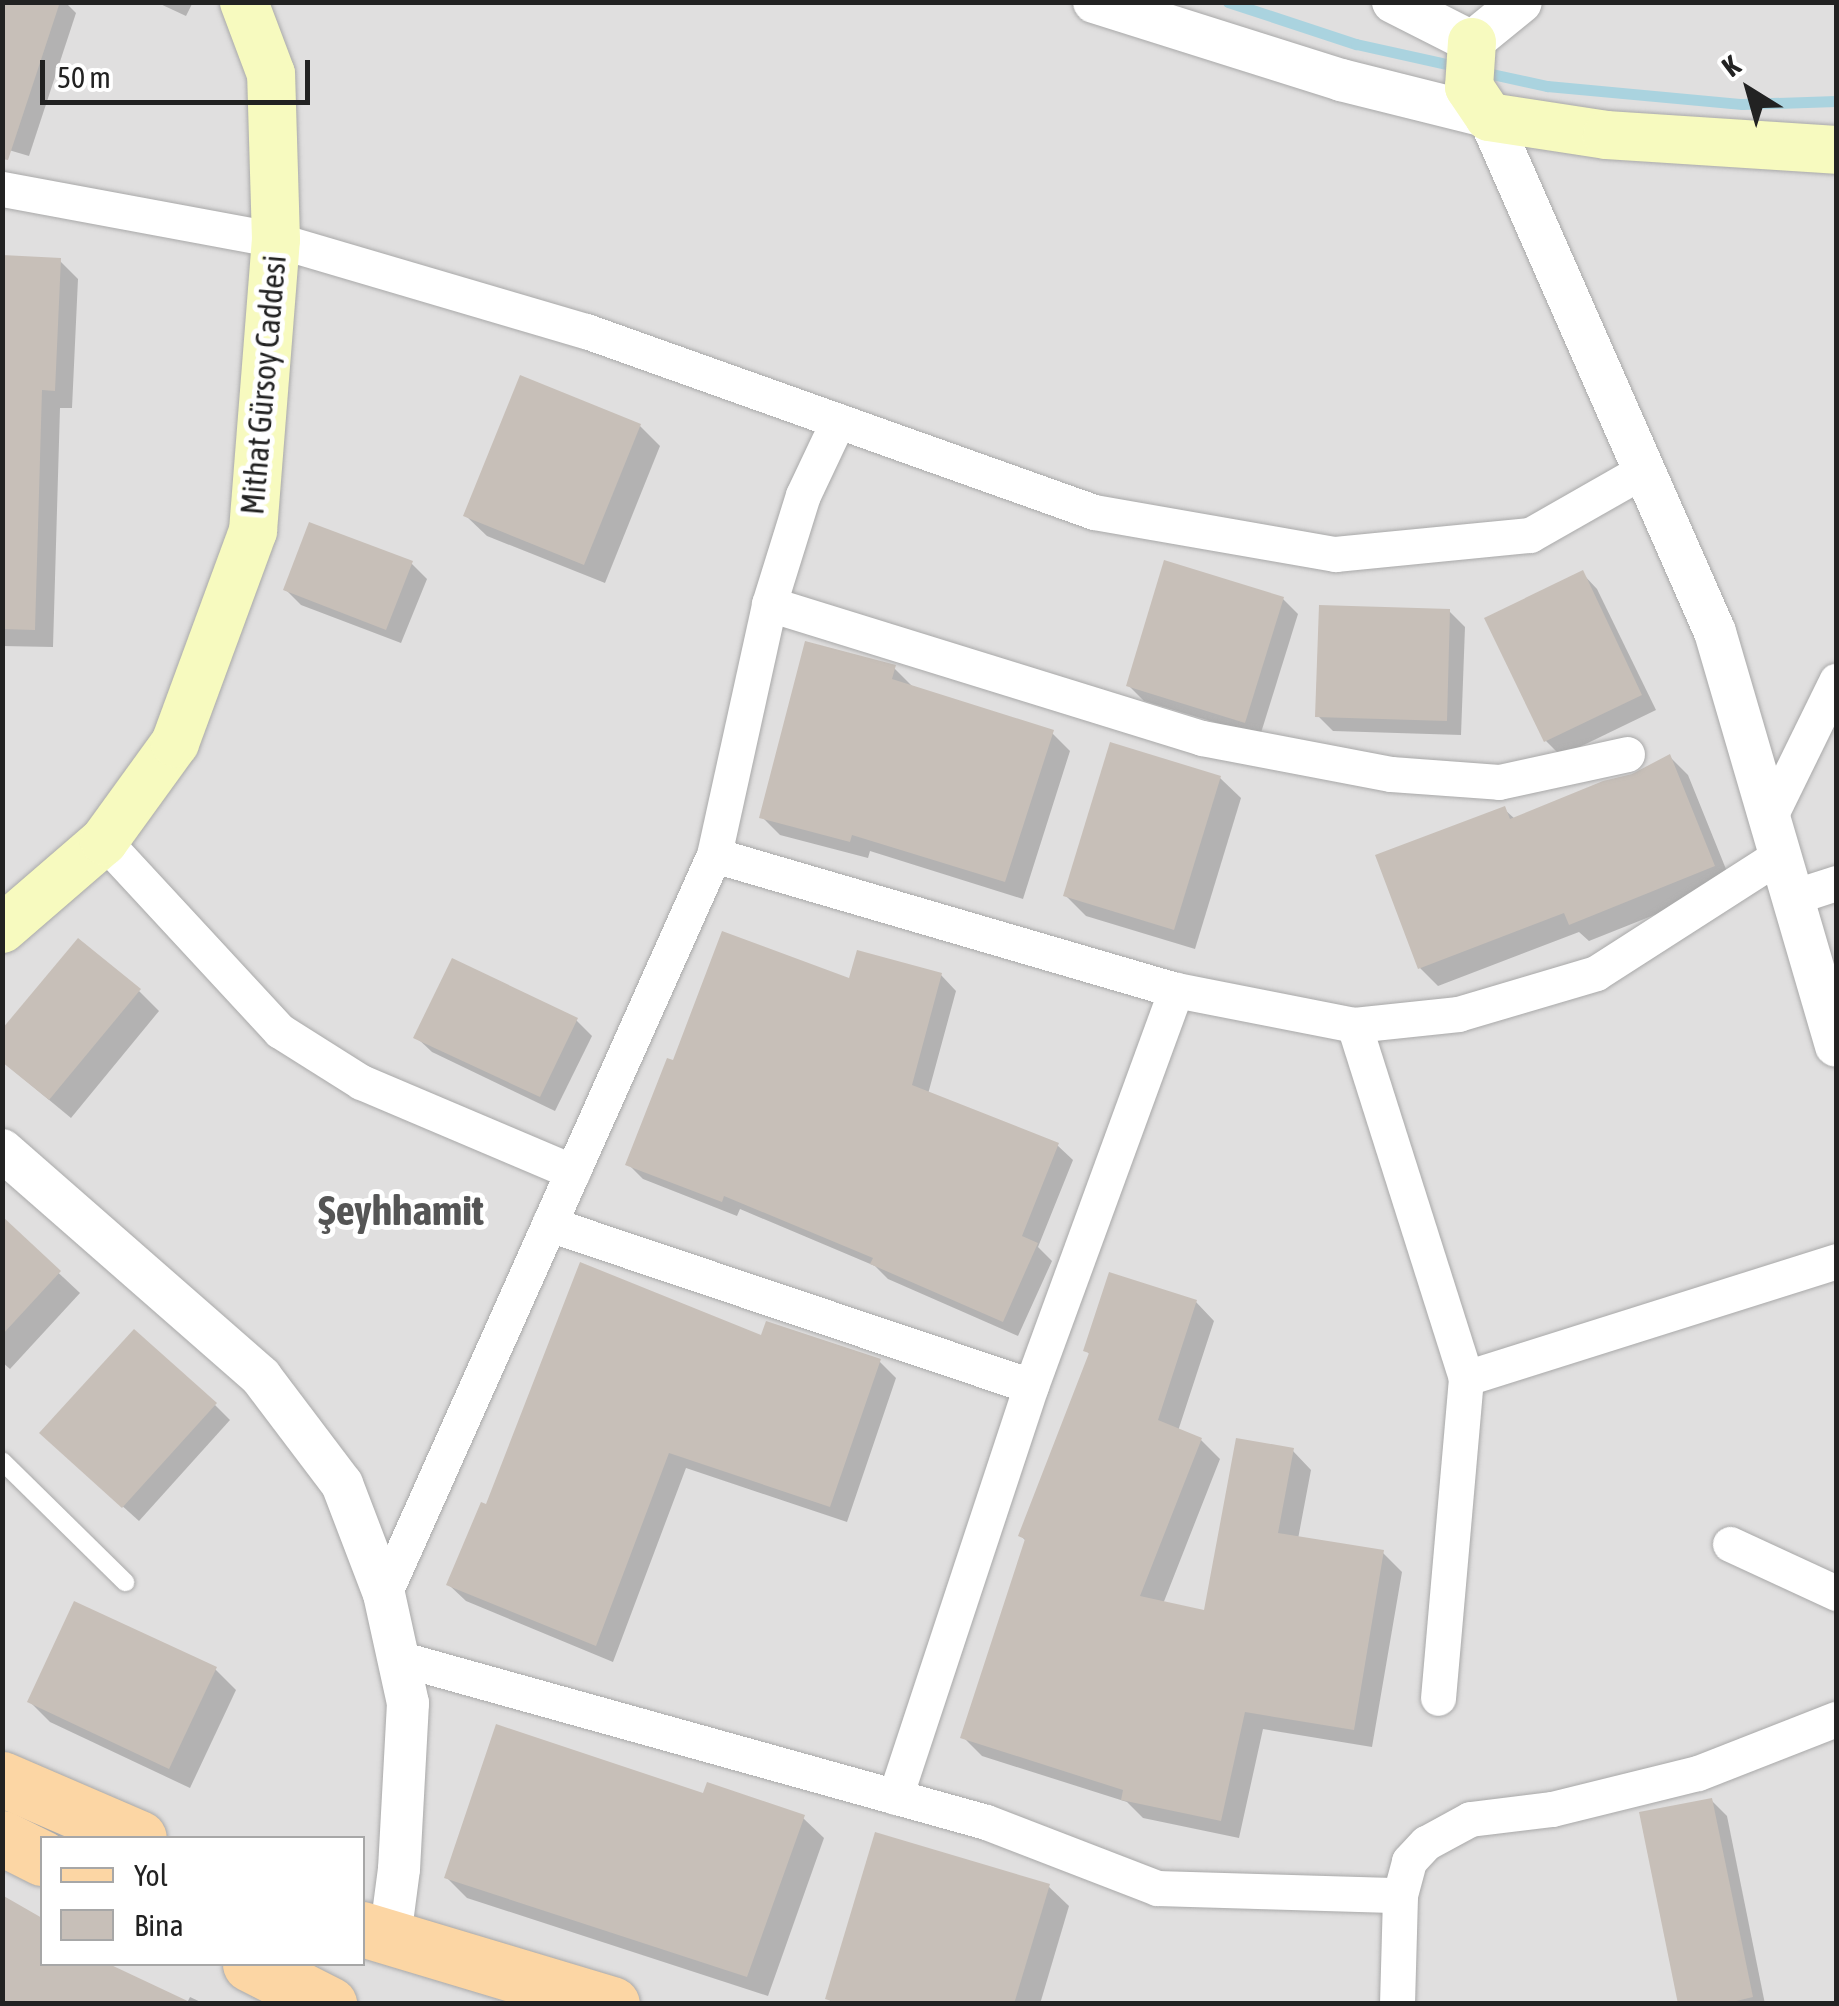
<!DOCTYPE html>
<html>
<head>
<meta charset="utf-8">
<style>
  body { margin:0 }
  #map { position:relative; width:1839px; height:2006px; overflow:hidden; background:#f2efe9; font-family:"Asap Condensed",sans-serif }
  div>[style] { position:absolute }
  .residential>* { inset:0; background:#e0dfdf }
  .shadow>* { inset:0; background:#0003 }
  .stream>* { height:11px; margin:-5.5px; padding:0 5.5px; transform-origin:5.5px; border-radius:5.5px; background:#aad3df }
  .building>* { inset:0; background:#c7bfb8 }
  .roads { filter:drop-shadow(0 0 2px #a9a9a9) drop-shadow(0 0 2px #a9a9a9) }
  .service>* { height:18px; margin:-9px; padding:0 9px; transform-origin:9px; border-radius:9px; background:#fff }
  .minor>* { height:35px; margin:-17.5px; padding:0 17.5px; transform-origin:17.5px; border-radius:17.5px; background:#fff }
  .tertiary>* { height:42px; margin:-21px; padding:0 21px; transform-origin:21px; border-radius:21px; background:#fff }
  .secondary>* { height:48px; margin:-24px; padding:0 24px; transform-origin:24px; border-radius:24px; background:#f7fabf }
  .primary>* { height:55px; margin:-27.5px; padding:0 27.5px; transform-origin:27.5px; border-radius:27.5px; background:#fcd6a4 }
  span { translate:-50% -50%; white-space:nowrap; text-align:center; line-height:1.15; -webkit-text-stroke:10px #fff; paint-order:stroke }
  .street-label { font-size:32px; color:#222 }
  .district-label { font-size:42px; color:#555; font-weight:700 }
  .frame { position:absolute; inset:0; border:5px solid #222; pointer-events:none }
  .legend { position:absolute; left:40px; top:1836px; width:325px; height:130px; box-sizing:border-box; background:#fff; border:2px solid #a7a7a7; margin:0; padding:12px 18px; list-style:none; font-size:30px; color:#222 }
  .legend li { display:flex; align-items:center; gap:20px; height:50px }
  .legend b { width:50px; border:2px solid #a7a7a7 }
  .north { position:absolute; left:1699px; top:40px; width:100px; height:100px; -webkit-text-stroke:8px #fff; paint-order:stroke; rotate:323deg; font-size:28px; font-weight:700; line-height:40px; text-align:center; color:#222 }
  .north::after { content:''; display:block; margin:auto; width:35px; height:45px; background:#222; clip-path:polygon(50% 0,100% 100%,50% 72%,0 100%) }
  .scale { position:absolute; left:40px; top:60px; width:270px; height:45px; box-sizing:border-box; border:5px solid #222; border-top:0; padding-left:12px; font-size:30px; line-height:35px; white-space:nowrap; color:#222; -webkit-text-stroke:8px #fff; paint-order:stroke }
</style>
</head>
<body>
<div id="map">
  <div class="residential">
    <div style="clip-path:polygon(evenodd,3px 3px,1836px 3px,1836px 2003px,3px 2004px,3px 3px,42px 1838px,362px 1838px,362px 1964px,42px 1964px,42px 1838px)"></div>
  </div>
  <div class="shadow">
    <div style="clip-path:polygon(2px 2px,65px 2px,76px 13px,29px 156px,2px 148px)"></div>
    <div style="clip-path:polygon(156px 2px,193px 2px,186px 16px)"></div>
    <div style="clip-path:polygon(2px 258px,60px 261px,78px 279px,72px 408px,60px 408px,53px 647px,2px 646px)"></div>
    <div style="clip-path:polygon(640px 426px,660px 446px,605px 583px,487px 536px,466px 516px)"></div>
    <div style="clip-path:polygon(411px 563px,427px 579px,401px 643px,301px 605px,286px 590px)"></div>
    <div style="clip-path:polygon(1582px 573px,1597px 589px,1656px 710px,1561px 756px,1546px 741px)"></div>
    <div style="clip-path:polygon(1283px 599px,1298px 614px,1260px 736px,1144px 701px,1128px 685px)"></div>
    <div style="clip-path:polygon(1449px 611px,1465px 627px,1461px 735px,1333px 731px,1318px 716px)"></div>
    <div style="clip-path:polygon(894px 668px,912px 686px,1052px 733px,1070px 751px,1023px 899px,870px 851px,868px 858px,780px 835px,762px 817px)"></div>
    <div style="clip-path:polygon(1670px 757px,1688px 775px,1732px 884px,1589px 941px,1579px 932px,1438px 986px,1420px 968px,1504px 809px,1515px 819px,1633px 777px)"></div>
    <div style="clip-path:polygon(1220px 778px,1241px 798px,1195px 949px,1086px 916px,1066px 896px)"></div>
    <div style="clip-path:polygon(941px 975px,956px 991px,928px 1094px,1057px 1145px,1073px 1160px,1038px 1247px,1052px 1261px,1018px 1336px,888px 1279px,875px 1266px,740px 1209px,737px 1216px,643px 1179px,628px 1164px,674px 1063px,851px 982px)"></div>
    <div style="clip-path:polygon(139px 991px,159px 1011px,71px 1118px,2px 1061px)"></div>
    <div style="clip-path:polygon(576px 1020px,592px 1036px,555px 1111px,432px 1052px,416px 1037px)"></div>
    <div style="clip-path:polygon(2px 1220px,80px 1293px,10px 1369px,2px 1362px)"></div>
    <div style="clip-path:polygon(1196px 1302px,1214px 1321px,1178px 1431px,1201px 1440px,1220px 1459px,1163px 1604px,1206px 1613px,1293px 1451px,1311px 1470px,1298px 1539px,1383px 1553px,1402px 1572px,1372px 1747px,1263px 1729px,1239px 1838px,1143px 1818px,1127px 1802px,982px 1756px,963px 1737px,1026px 1541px,1021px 1536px,1090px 1355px,1086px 1350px)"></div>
    <div style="clip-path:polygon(763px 1339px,880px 1362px,896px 1378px,847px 1522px,686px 1468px,613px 1662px,466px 1601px,449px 1585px)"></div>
    <div style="clip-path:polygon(215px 1405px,230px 1420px,139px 1521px,58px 1448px)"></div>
    <div style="clip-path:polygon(215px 1669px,236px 1690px,190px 1788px,50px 1722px,30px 1702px)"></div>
    <div style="clip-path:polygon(704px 1796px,803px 1818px,824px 1838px,768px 1996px,467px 1898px,447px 1878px)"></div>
    <div style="clip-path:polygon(1711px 1800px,1727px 1816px,1765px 2004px,1681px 2004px)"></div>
    <div style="clip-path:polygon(1048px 1886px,1069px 1906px,1040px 2004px,833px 2004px,828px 1998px)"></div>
    <div style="clip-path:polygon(2px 1898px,42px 1921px,42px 1964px,103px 1964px,187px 2003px,190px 1997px,205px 2004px,2px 2004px)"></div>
  </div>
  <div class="stream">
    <div style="left:1228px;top:2px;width:135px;rotate:18.2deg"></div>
    <div style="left:1356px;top:44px;width:107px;rotate:12.5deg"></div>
    <div style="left:1478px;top:71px;width:71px;rotate:12.3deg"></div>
    <div style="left:1547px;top:86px;width:196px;rotate:5.3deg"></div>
    <div style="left:1742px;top:104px;width:94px;rotate:-1.8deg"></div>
  </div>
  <div class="building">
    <div style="clip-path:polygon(2px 2px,60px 2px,8px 160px,2px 159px)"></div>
    <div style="clip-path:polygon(2px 255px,61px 258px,55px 391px,42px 390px,35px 630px,2px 629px)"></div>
    <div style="clip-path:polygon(520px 375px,641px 424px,584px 565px,463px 516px)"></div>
    <div style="clip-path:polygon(309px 522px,413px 561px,386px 630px,283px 590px)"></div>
    <div style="clip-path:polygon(1164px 560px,1284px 597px,1245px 723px,1126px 686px)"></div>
    <div style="clip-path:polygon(1583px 570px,1642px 695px,1544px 742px,1484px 618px)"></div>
    <div style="clip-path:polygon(1319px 605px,1450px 609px,1447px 721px,1315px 717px)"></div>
    <div style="clip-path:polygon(805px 641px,896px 665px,892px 679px,1054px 730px,1005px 882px,852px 835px,850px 842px,759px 818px)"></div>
    <div style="clip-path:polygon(1110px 742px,1221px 776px,1174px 930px,1063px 896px)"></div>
    <div style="clip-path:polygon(1670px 754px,1715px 866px,1569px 925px,1564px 913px,1418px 969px,1375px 855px,1505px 806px,1510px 819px,1603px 781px,1632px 774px)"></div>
    <div style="clip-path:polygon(722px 931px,849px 978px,857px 950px,942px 973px,912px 1085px,1059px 1143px,1022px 1236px,1038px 1243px,1003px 1322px,870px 1264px,873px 1258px,724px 1196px,722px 1202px,625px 1165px,667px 1058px,673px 1060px)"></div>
    <div style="clip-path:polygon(78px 938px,141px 989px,49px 1100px,2px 1062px,2px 1029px)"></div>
    <div style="clip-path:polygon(452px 958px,578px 1018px,540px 1097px,413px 1038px)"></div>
    <div style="clip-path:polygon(2px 1216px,61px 1271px,2px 1335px)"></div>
    <div style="clip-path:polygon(580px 1262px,761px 1335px,766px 1321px,881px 1359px,830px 1507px,669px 1453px,596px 1646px,446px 1585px,481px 1502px,486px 1504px)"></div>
    <div style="clip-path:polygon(1109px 1272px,1197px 1300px,1158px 1420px,1202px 1438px,1140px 1596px,1204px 1610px,1236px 1438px,1294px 1448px,1278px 1533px,1384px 1550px,1354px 1730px,1245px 1712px,1221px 1821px,1121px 1800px,1123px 1790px,960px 1738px,1025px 1539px,1018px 1536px,1089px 1353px,1083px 1351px)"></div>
    <div style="clip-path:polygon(134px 1329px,217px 1403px,122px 1508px,39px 1433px)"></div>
    <div style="clip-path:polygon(74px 1601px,217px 1667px,169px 1769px,27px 1702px)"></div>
    <div style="clip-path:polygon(496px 1724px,703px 1793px,707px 1782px,805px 1815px,747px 1977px,444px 1878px)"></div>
    <div style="clip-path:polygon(1712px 1798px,1753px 1997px,1724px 2004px,1678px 2004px,1639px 1812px)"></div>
    <div style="clip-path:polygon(875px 1832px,1050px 1884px,1014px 2004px,841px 2004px,825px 1999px)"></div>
    <div style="clip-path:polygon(2px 1895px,42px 1918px,42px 1964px,109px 1964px,194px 2004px,2px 2004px)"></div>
  </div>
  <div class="roads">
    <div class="service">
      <div style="left:2px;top:1461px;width:173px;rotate:44.5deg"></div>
    </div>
    <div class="minor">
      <div style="left:2px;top:189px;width:279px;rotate:10.5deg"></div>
      <div style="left:276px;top:240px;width:323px;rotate:16.4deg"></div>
      <div style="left:586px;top:331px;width:539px;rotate:19.61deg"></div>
      <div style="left:1094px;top:512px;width:245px;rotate:9.9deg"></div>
      <div style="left:1335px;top:554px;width:196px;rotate:-5.6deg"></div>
      <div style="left:1530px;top:535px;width:131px;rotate:-29.7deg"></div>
      <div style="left:769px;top:604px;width:453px;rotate:17.2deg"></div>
      <div style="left:1202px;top:738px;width:192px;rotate:10.8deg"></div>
      <div style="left:1391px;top:774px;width:108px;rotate:4.2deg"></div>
      <div style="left:1499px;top:782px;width:131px;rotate:-12.3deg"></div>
      <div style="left:1769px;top:818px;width:153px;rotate:-63.9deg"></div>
      <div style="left:104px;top:841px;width:259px;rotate:47.2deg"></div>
      <div style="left:280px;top:1031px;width:96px;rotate:32.2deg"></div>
      <div style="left:361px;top:1082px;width:230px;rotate:23deg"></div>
      <div style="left:714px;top:855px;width:481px;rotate:16.3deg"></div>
      <div style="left:1176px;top:990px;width:181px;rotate:11.1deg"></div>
      <div style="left:1354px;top:1025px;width:105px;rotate:-6deg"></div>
      <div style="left:1458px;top:1014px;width:144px;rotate:-16.5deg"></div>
      <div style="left:1596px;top:973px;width:219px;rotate:-32.7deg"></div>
      <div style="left:1793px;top:897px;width:45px;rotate:-18deg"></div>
      <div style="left:1354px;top:1025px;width:370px;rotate:72.4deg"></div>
      <div style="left:1466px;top:1378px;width:321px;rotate:95deg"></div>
      <div style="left:549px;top:1224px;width:508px;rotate:18.58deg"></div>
      <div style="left:1466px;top:1378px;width:388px;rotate:-17.5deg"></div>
      <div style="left:1730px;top:1544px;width:117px;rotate:24.8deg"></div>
      <div style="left:384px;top:1594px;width:809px;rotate:-65.94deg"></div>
      <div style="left:714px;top:855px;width:257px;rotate:-77.6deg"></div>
      <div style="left:769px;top:604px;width:114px;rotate:-72.7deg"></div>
      <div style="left:803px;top:495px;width:82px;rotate:-64.7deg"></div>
      <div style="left:398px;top:1658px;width:610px;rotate:15.58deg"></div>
      <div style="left:986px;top:1822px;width:183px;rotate:21.1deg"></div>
      <div style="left:1157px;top:1888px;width:243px;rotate:1.7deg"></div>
      <div style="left:895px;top:1797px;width:433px;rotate:-71.7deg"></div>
      <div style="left:1031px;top:1386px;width:422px;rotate:-69.9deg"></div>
      <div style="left:1397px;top:2004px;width:109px;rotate:-88.4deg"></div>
      <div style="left:1400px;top:1895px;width:35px;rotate:-75deg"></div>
      <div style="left:1409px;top:1861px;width:25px;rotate:-47deg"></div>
      <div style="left:1426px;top:1843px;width:50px;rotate:-28.6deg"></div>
      <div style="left:1470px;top:1819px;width:83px;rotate:-7deg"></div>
      <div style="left:1552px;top:1809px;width:150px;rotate:-13.9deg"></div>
      <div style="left:1698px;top:1773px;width:148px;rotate:-21.4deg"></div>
    </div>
    <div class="tertiary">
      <div style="left:1094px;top:2px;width:259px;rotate:17.5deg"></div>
      <div style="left:1341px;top:80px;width:153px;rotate:14deg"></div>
      <div style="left:1489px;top:117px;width:562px;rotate:66.31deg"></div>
      <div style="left:1715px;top:632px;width:431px;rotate:73.7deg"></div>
      <div style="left:1393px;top:2px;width:89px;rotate:26.9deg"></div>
      <div style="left:1472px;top:42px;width:63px;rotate:-39.2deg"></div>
      <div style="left:2px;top:1150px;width:344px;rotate:41.2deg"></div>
      <div style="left:261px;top:1377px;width:134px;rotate:52.9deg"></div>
      <div style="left:342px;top:1484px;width:118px;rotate:69.1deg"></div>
      <div style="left:384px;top:1594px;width:112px;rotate:77.6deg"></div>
      <div style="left:408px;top:1703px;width:166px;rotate:93.1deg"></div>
      <div style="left:399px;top:1869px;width:69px;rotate:97.5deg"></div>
    </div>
    <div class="secondary">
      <div style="left:1472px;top:42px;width:45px;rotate:93.8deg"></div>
      <div style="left:1469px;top:87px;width:36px;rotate:56deg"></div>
      <div style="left:1489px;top:117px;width:119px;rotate:8.7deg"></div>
      <div style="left:1607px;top:135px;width:229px;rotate:3.7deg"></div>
      <div style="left:2px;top:929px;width:135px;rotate:-40.8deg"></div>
      <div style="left:104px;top:841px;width:121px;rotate:-54.1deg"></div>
      <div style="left:175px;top:743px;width:226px;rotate:-69.8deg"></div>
      <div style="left:253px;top:531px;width:292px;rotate:-85.5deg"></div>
      <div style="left:276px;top:240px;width:166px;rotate:-91.7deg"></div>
      <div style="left:271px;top:74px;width:77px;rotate:-110.6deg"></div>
    </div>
    <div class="primary">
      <div style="left:2px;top:1779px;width:149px;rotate:23.3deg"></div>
      <div style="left:2px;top:1838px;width:45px;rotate:26.6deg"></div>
      <div style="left:362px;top:1929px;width:261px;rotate:16.7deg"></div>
      <div style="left:250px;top:1964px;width:89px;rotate:26.9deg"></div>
    </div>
  </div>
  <div class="street-label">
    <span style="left:264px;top:385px;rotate:-85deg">Mithat Gürsoy Caddesi</span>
  </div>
  <div class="district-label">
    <span style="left:401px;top:1210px">Şeyhhamit</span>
  </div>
  <div class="frame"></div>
  <ul class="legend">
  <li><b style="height:12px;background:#fcd6a4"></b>Yol</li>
  <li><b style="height:28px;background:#c7bfb8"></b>Bina</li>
  </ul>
  <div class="north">K</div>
  <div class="scale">50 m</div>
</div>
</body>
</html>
